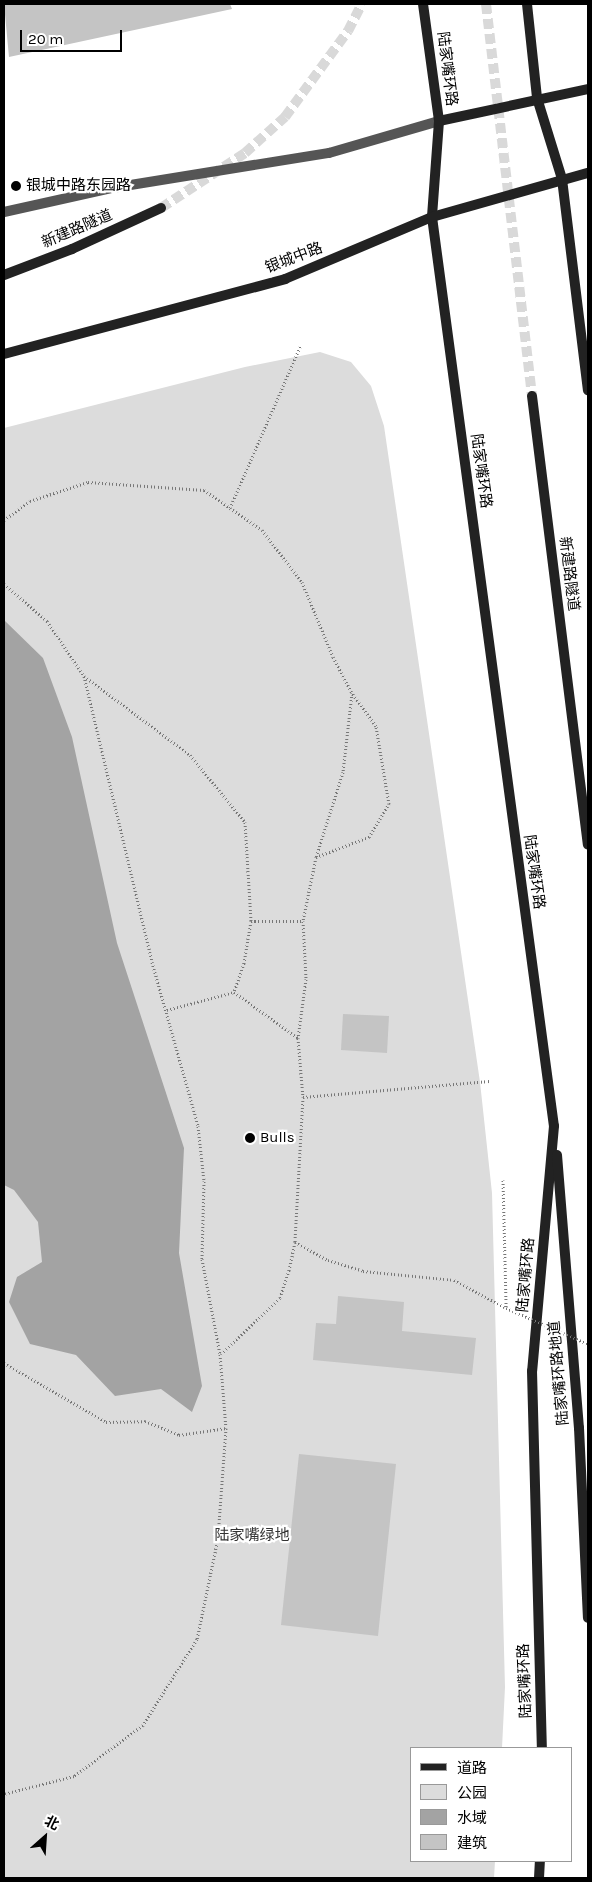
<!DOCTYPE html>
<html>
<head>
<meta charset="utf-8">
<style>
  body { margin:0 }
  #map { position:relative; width:592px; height:1882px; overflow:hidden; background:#fff; font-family:Karla,"Noto Sans SC",sans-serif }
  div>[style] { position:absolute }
  .green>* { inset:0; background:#dcdcdc }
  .water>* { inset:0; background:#a3a3a3 }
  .building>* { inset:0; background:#c4c4c4 }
  .secondary-tunnel>* { height:10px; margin-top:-5px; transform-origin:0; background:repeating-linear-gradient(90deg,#d9d9d9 0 10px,transparent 0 15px) }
  .path>* { height:3px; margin-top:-1.5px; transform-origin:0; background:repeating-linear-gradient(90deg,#777 0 1px,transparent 0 3.5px) }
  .tertiary>* { height:10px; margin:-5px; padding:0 5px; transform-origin:5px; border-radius:5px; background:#555 }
  .secondary>* { height:10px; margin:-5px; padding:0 5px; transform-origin:5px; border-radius:5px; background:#222 }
  .path-bridge>* { height:3px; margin-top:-1.5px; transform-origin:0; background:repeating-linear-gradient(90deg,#777 0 1px,transparent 0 3.5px) }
  .dots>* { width:14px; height:14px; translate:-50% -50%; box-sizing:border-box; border:2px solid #fff; border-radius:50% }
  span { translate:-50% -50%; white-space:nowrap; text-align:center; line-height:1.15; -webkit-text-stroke:4.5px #fff; paint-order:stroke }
  .street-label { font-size:15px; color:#000 }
  .poi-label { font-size:15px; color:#000 }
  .left { translate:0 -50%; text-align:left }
  .park-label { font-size:15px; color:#333 }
  .frame { position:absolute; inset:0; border:5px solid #000; pointer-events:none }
  .legend { position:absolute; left:410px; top:1747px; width:162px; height:115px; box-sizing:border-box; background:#fff; border:1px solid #999; margin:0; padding:6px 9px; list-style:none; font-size:15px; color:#000 }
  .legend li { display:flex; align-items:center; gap:10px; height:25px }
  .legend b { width:25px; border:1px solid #999 }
  .north { position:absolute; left:20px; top:1812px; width:50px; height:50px; -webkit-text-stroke:4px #fff; paint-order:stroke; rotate:26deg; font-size:14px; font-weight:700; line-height:20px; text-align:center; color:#000 }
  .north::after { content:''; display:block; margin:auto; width:18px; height:22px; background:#000; clip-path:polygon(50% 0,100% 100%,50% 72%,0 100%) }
  .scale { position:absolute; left:20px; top:30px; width:102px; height:22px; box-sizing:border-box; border:2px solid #000; border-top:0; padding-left:6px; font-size:15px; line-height:18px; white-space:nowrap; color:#000; -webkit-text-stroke:4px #fff; paint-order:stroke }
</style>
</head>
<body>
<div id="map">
  <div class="green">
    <div style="clip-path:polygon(320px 352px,351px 362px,371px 386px,384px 426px,480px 1082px,492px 1193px,505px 1687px,502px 1748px,411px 1748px,411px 1861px,495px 1861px,494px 1878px,4px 1878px,4px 428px,245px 367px)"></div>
  </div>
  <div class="water">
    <div style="clip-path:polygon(4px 620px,43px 658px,72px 737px,117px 943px,184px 1148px,179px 1253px,202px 1386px,192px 1412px,161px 1389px,115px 1396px,76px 1355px,30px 1344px,9px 1302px,17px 1277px,42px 1262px,38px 1222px,14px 1190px,4px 1185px)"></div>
  </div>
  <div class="building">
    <div style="clip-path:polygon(4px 4px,230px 4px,232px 9px,9px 57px)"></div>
    <div style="clip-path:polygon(343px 1014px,389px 1016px,387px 1053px,341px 1050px)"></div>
    <div style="clip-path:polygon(338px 1296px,404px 1302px,402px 1331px,476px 1338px,472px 1375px,313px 1360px,316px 1323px,336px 1324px)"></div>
    <div style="clip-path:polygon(299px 1454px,396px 1464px,378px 1636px,281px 1625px)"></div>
  </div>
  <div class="secondary-tunnel">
    <div style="left:486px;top:4px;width:395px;rotate:83.3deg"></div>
    <div style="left:161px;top:208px;width:100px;rotate:-33.2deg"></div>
    <div style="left:245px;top:153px;width:54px;rotate:-42deg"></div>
    <div style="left:285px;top:117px;width:107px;rotate:-53.8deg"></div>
    <div style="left:348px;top:31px;width:30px;rotate:-63deg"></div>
  </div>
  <div class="path">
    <div style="left:230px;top:508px;width:178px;rotate:-66.5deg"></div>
    <div style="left:4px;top:520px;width:32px;rotate:-36deg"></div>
    <div style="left:30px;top:501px;width:61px;rotate:-18.1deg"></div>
    <div style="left:88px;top:482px;width:116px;rotate:3.9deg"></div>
    <div style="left:204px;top:490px;width:70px;rotate:34.6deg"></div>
    <div style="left:262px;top:530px;width:66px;rotate:52.4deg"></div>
    <div style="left:302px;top:582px;width:81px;rotate:67.5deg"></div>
    <div style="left:333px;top:657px;width:41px;rotate:62.2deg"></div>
    <div style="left:352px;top:693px;width:80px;rotate:96.5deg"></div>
    <div style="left:343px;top:772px;width:89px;rotate:107.6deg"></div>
    <div style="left:316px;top:857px;width:65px;rotate:101.5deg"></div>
    <div style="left:303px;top:921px;width:58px;rotate:87deg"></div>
    <div style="left:306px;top:979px;width:60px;rotate:97.7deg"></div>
    <div style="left:4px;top:584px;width:57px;rotate:40.7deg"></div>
    <div style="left:47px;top:621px;width:66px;rotate:56.1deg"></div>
    <div style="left:84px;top:676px;width:294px;rotate:76.6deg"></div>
    <div style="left:152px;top:962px;width:170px;rotate:74.3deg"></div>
    <div style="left:198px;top:1126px;width:55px;rotate:83.8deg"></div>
    <div style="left:204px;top:1181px;width:78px;rotate:91.5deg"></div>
    <div style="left:202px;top:1259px;width:97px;rotate:79.3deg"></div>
    <div style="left:220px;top:1354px;width:74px;rotate:85.4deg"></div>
    <div style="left:226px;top:1428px;width:110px;rotate:94.2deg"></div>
    <div style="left:218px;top:1538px;width:103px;rotate:101.7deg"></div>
    <div style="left:197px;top:1639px;width:102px;rotate:122.1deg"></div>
    <div style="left:143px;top:1725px;width:86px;rotate:143.5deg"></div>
    <div style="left:74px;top:1776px;width:72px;rotate:165.6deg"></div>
    <div style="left:84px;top:676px;width:132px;rotate:36.7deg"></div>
    <div style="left:190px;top:755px;width:87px;rotate:50.6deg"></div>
    <div style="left:245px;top:822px;width:99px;rotate:86.5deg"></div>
    <div style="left:251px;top:921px;width:43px;rotate:99.5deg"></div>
    <div style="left:244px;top:963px;width:31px;rotate:109deg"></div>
    <div style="left:316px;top:857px;width:57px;rotate:-20.7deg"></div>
    <div style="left:369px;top:837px;width:39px;rotate:-59deg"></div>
    <div style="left:389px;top:804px;width:79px;rotate:-99.5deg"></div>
    <div style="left:376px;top:726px;width:41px;rotate:-126deg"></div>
    <div style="left:251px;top:921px;width:52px"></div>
    <div style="left:167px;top:1010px;width:69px;rotate:-15deg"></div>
    <div style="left:234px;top:992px;width:79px;rotate:35.7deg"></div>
    <div style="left:298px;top:1038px;width:59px;rotate:85.2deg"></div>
    <div style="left:303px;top:1097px;width:145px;rotate:93.2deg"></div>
    <div style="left:295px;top:1242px;width:29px;rotate:102deg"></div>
    <div style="left:289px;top:1270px;width:29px;rotate:108deg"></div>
    <div style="left:280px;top:1298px;width:81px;rotate:136.5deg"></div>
    <div style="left:303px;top:1097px;width:187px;rotate:-4.9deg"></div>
    <div style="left:503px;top:1180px;width:127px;rotate:88.6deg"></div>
    <div style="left:295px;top:1242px;width:38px;rotate:29deg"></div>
    <div style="left:328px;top:1260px;width:37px;rotate:17deg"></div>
    <div style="left:363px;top:1271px;width:91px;rotate:5.6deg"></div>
    <div style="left:454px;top:1280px;width:59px;rotate:28.3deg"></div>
    <div style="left:4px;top:1363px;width:118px;rotate:30deg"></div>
    <div style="left:106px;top:1422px;width:39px;rotate:-1deg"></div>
    <div style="left:145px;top:1421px;width:37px;rotate:22deg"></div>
    <div style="left:179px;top:1435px;width:48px;rotate:-8.5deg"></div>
  </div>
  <div class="tertiary">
    <div style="left:4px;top:212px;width:111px;rotate:-12.5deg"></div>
    <div style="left:112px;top:188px;width:220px;rotate:-9.2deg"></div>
    <div style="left:329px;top:153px;width:115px;rotate:-16.2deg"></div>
  </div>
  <div class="secondary">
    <div style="left:423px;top:4px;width:118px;rotate:82.2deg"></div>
    <div style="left:439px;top:121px;width:96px;rotate:94.2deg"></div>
    <div style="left:432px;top:217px;width:917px;rotate:82.36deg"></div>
    <div style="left:554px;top:1126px;width:246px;rotate:95.1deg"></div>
    <div style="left:532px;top:1371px;width:377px;rotate:88.5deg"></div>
    <div style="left:527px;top:4px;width:95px;rotate:83.9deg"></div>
    <div style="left:537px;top:98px;width:85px;rotate:72.8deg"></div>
    <div style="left:562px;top:179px;width:213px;rotate:83deg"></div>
    <div style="left:439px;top:121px;width:152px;rotate:-12.1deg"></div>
    <div style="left:4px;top:275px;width:73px;rotate:-20.9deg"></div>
    <div style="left:72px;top:249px;width:98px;rotate:-24.7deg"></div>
    <div style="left:4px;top:354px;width:291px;rotate:-14.9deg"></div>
    <div style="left:285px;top:279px;width:160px;rotate:-22.9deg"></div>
    <div style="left:432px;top:217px;width:162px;rotate:-15.8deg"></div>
    <div style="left:532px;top:396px;width:452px;rotate:82.9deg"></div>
    <div style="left:557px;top:1155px;width:274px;rotate:85.4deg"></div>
    <div style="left:579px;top:1428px;width:190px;rotate:87.3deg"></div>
    <div style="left:539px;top:1878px;width:17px;rotate:-87deg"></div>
  </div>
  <div class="path-bridge">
    <div style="left:506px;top:1308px;width:90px;rotate:23.7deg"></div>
  </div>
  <div class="dots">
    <div style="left:16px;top:186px;background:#000"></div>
    <div style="left:250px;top:1138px;background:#000"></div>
  </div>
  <div class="street-label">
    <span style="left:447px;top:69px;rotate:83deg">陆家嘴环路</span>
    <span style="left:77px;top:229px;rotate:-23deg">新建路隧道</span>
    <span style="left:294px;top:258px;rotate:-21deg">银城中路</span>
    <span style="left:481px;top:471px;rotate:82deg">陆家嘴环路</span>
    <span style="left:569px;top:574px;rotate:83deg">新建路隧道</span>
    <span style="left:534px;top:872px;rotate:82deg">陆家嘴环路</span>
    <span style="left:526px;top:1275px;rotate:-85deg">陆家嘴环路</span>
    <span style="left:559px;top:1373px;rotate:-95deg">陆家嘴环路地道</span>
    <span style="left:525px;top:1681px;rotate:-92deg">陆家嘴环路</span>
  </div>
  <div class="poi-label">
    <span class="left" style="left:26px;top:186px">银城中路东园路</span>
    <span class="left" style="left:260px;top:1138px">Bulls</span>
  </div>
  <div class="park-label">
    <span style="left:252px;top:1536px">陆家嘴绿地</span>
  </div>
  <div class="frame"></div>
  <ul class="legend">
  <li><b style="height:6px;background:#222"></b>道路</li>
  <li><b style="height:14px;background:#dcdcdc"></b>公园</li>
  <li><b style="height:14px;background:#a3a3a3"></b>水域</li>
  <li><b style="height:14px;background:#c4c4c4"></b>建筑</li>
  </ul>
  <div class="north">北</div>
  <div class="scale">20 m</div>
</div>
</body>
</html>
